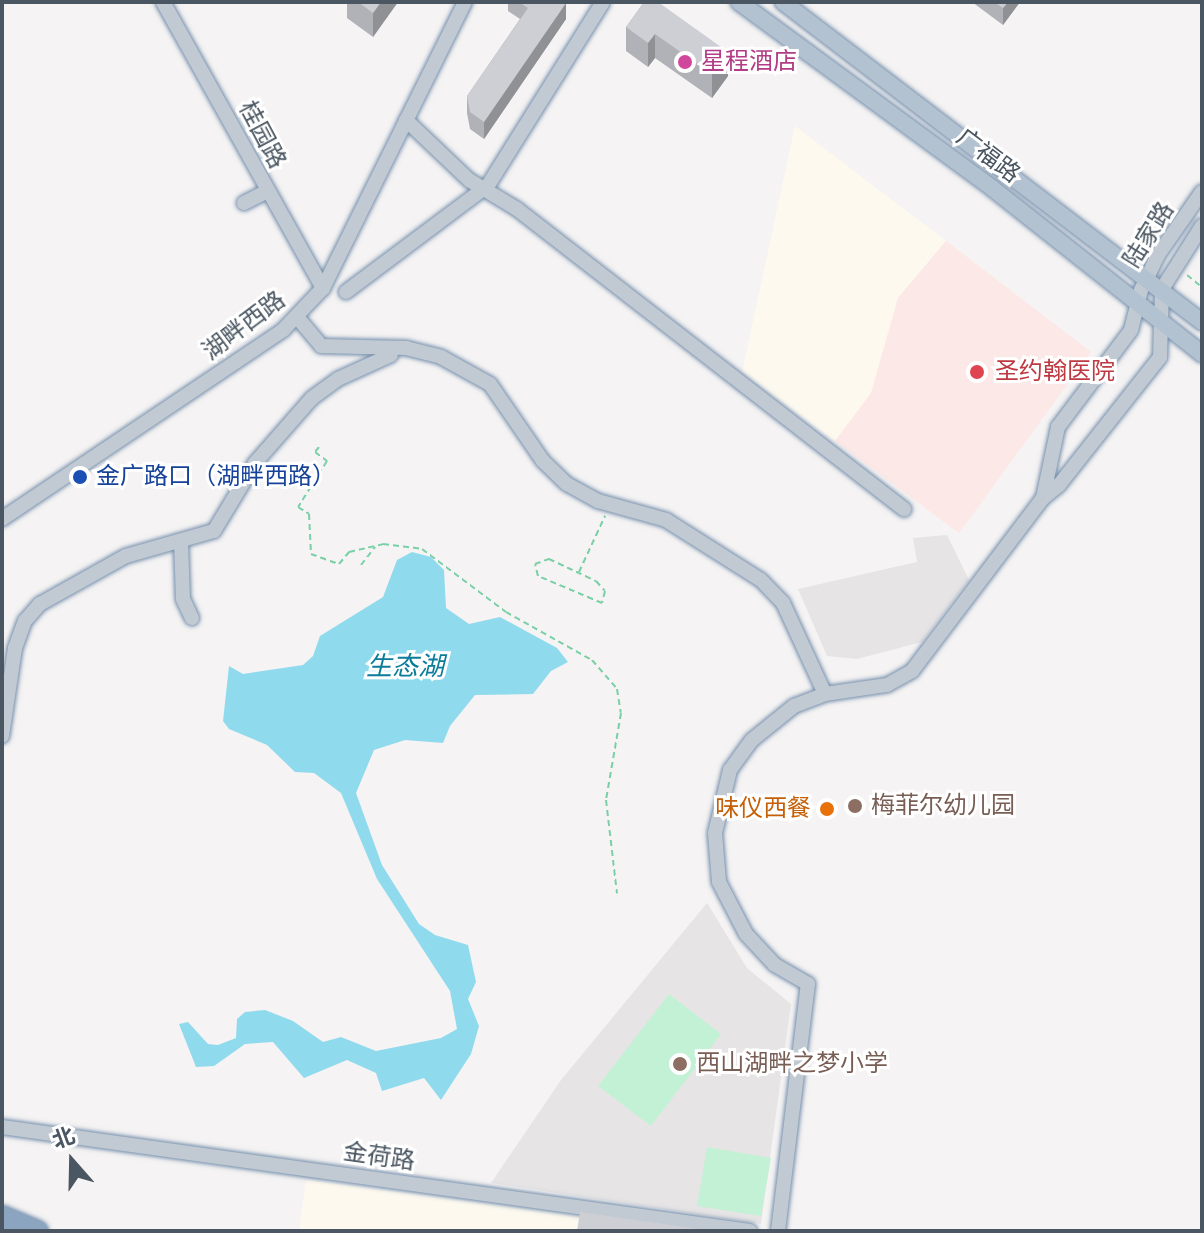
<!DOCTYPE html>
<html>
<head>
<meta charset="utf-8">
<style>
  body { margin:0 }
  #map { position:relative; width:1204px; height:1233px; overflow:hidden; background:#f5f3f3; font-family:Karla,"Noto Sans SC",sans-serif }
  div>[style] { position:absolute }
  .commercial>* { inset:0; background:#fdf9ef }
  .education>* { inset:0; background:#e6e4e5 }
  .medical>* { inset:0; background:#fce8e6 }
  .green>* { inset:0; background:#c3f1d5 }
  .water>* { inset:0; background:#90daee }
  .path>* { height:2px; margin-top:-1px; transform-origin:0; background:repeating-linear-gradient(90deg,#7ad0a6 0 6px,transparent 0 10px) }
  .roads { filter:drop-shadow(0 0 2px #7690ad) drop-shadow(0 0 2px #7690ad) }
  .minor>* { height:14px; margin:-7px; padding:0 7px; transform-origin:7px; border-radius:7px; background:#c1cad2 }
  .major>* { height:16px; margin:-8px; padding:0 8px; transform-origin:8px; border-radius:8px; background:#b3c2d1 }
  .highway>* { height:20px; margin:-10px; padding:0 10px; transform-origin:10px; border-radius:10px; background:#8ba5c1 }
  .wall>* { inset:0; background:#b0b2b7 }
  .shaded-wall>* { inset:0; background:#909195 }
  .building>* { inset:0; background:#cdcfd5 }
  .dots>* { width:22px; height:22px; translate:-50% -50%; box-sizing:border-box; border:4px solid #fff; border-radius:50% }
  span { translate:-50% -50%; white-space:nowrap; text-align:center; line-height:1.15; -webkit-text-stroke:6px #fff; paint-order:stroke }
  .hotel-label { font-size:24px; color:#b23c85 }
  .left { translate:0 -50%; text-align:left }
  .street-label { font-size:24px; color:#4a5661 }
  .health-label { font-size:24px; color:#be3a42 }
  .transit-label { font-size:24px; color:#164399 }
  .education-label { font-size:24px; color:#785e54 }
  .food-label { font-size:24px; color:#c56008 }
  .right { translate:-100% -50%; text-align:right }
  .water-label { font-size:26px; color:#0c7c9b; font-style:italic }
  .frame { position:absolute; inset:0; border:4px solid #4a5661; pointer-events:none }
  .north { position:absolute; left:32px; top:1121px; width:80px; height:80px; -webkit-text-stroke:6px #fff; paint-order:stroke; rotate:340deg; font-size:22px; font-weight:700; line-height:32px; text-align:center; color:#4a5661 }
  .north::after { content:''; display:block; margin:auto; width:28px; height:36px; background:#4a5661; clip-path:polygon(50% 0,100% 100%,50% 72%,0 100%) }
</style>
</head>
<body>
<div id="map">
  <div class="commercial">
    <div style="clip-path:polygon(795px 126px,946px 241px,898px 298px,872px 393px,835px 441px,742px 372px)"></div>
    <div style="clip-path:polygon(306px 1180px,700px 1231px,299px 1231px)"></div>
  </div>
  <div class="education">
    <div style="clip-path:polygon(947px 535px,969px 580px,922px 642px,857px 659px,827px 656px,798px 589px,917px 562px,913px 538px)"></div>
    <div style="clip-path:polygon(707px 903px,747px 968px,791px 1004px,761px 1224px,491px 1183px,561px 1080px)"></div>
  </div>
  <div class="medical">
    <div style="clip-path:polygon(946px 241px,1091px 352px,959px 533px,835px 441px,871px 393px,898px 298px)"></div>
  </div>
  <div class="green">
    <div style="clip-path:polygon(669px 994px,721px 1034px,651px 1126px,598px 1086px)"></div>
    <div style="clip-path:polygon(707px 1147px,771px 1158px,761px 1216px,697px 1206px)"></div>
  </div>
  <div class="water">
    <div style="clip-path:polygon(412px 552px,431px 557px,444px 570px,446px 608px,469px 624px,500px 617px,557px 648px,568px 662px,551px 671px,533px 694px,475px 695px,450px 726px,443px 743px,405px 740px,374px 750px,356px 793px,382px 865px,419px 924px,435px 935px,468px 945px,476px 982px,468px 999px,479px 1026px,471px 1054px,441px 1100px,424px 1078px,382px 1091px,376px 1073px,347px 1060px,304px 1078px,273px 1042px,245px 1044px,214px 1066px,196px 1067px,179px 1024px,188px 1022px,208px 1044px,218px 1045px,236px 1038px,237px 1019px,245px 1012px,265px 1010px,293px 1021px,323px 1042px,341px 1037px,376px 1051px,441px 1038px,457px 1029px,450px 991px,377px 879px,341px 793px,314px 773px,295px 772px,267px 745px,229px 729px,223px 721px,229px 666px,243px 674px,303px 665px,313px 656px,320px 636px,383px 597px,397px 560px)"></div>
  </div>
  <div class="path">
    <div style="left:1187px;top:275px;width:19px;rotate:39deg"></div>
    <div style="left:319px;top:447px;width:6px;rotate:129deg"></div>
    <div style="left:315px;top:452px;width:15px;rotate:37deg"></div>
    <div style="left:327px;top:461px;width:54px;rotate:122.2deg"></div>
    <div style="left:298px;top:507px;width:13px;rotate:32deg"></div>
    <div style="left:309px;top:514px;width:40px;rotate:87.1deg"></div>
    <div style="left:311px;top:554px;width:30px;rotate:20deg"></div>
    <div style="left:339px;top:564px;width:16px;rotate:-50deg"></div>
    <div style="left:349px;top:552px;width:35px;rotate:-13deg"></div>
    <div style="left:383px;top:544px;width:39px;rotate:7deg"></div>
    <div style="left:422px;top:549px;width:105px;rotate:36.9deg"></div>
    <div style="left:506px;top:612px;width:98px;rotate:29.2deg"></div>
    <div style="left:592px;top:660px;width:38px;rotate:49deg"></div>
    <div style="left:617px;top:689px;width:24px;rotate:81deg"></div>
    <div style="left:621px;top:713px;width:88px;rotate:99.8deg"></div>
    <div style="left:606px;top:800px;width:94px;rotate:83.3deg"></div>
    <div style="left:549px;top:559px;width:52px;rotate:25.1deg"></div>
    <div style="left:596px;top:581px;width:13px;rotate:48deg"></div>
    <div style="left:605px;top:591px;width:12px;rotate:104deg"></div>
    <div style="left:602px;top:603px;width:69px;rotate:-157.1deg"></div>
    <div style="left:538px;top:576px;width:12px;rotate:-104deg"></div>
    <div style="left:535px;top:564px;width:15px;rotate:-20deg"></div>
    <div style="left:361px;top:565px;width:23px;rotate:-52deg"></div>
    <div style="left:579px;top:572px;width:62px;rotate:-65.1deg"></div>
  </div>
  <div class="roads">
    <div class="minor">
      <div style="left:163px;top:2px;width:328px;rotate:60.8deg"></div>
      <div style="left:406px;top:120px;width:87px;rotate:43.6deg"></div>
      <div style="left:469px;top:180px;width:56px;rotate:31.1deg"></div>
      <div style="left:517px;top:209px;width:490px;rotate:37.8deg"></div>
      <div style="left:487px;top:187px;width:218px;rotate:-57.9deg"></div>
      <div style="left:244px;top:203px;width:27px;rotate:-27deg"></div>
      <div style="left:346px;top:292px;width:170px;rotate:-36.9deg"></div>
      <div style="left:297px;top:317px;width:38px;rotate:50deg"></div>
      <div style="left:321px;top:346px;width:85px;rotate:1.3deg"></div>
      <div style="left:406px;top:348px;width:36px;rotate:14deg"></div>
      <div style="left:441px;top:357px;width:56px;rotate:28.9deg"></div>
      <div style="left:490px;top:384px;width:93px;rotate:55.5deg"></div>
      <div style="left:543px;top:461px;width:33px;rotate:44deg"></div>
      <div style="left:567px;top:484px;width:35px;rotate:29deg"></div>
      <div style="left:598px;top:501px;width:71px;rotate:15.6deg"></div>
      <div style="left:666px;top:520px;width:112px;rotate:32.3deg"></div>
      <div style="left:761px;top:580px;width:32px;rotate:46deg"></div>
      <div style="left:783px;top:603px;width:100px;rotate:65.2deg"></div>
      <div style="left:1043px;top:498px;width:73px;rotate:-78.1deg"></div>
      <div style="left:1058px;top:427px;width:121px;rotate:-53deg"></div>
      <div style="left:1131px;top:330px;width:41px;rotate:-76deg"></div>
      <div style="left:1141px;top:290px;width:39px;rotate:-64deg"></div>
      <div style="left:1158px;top:255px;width:77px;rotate:-55.1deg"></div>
      <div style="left:2px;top:519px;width:339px;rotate:-33.9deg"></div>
      <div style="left:283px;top:330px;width:58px;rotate:-46.4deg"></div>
      <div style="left:323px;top:288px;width:319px;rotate:-63.6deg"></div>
      <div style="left:181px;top:542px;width:57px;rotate:88deg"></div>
      <div style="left:183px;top:599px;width:21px;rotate:65deg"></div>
      <div style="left:2px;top:736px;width:89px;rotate:-81.6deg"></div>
      <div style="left:15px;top:648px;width:29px;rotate:-70deg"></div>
      <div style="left:25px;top:621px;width:23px;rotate:-49deg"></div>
      <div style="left:40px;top:604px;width:98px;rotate:-29.2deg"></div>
      <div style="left:126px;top:556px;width:91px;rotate:-15.9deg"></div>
      <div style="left:214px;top:531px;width:79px;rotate:-58.9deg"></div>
      <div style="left:255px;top:463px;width:86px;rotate:-48.8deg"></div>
      <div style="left:312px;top:398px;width:32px;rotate:-36deg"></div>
      <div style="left:338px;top:379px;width:58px;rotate:-24.4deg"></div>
      <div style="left:2px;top:1127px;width:755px;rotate:7.92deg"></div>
      <div style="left:778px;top:1231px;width:249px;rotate:-83.1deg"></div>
      <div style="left:808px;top:984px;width:39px;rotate:-150deg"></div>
      <div style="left:774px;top:964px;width:41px;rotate:-133deg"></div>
      <div style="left:746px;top:934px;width:59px;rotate:-117.4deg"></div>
      <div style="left:719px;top:882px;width:49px;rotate:-94.7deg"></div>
      <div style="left:715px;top:833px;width:65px;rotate:-76.6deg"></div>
      <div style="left:730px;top:770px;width:37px;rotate:-54deg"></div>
      <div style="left:752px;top:740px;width:54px;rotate:-39deg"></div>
      <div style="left:794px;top:706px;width:33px;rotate:-21deg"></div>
      <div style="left:825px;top:694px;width:63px;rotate:-8.3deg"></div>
      <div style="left:887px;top:685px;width:29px;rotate:-29deg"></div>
      <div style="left:912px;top:671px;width:217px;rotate:-52.9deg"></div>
      <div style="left:1043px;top:498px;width:21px;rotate:-39deg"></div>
      <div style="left:1059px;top:485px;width:163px;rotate:-51.7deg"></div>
      <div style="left:1160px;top:357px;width:68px;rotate:-88.3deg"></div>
      <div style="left:1162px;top:289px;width:75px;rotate:-57.6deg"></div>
    </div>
    <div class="major">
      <div style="left:739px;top:2px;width:314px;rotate:36.3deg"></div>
      <div style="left:992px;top:188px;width:268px;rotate:38.3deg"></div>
      <div style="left:783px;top:2px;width:527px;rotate:37.37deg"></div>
    </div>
    <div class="highway">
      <div style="left:2px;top:1216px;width:39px;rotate:23deg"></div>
    </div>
  </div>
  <div class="wall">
    <div style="clip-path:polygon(347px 2px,398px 2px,373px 37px,347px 18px)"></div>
    <div style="clip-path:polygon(508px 2px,565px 2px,566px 19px,484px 139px,470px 129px,467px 113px,467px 96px,520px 19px,508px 11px)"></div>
    <div style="clip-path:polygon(644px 2px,728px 76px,712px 98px,655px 58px,648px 67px,626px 51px,626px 27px)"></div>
    <div style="clip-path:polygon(972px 2px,1020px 2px,1003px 25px)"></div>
  </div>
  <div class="shaded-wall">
    <div style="clip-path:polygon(381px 2px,398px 2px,373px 37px,373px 13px)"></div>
    <div style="clip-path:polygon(1008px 2px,1020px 2px,1003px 25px,1003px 8px)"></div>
    <div style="clip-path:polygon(566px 3px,566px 19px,484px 139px,484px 122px)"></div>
    <div style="clip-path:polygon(655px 34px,655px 58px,648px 67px,648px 43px)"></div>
    <div style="clip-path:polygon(728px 52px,728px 76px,712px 98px,712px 74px)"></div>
  </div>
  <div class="building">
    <div style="clip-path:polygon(358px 2px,381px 2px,373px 13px)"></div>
    <div style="clip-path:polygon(519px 2px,566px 3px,484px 122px,470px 112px,467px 96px,528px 8px)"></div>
    <div style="clip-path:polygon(644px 2px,658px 2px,728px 52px,712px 74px,655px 34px,648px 43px,626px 27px)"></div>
    <div style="clip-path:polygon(994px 2px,1008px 2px,1003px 8px)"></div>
    <div style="clip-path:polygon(580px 1212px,712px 1231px,577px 1231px)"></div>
  </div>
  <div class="dots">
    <div style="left:685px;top:62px;background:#d1479c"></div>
    <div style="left:977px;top:372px;background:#e0444e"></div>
    <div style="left:80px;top:477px;background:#1a4fb4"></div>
    <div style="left:855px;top:806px;background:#8d6e63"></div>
    <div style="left:827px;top:809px;background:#e8710a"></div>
    <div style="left:680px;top:1064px;background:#8d6e63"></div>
  </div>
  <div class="hotel-label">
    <span class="left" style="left:701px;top:62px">星程酒店</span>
  </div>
  <div class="street-label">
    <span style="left:262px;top:135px;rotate:62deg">桂园路</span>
    <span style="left:988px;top:156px;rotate:37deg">广福路</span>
    <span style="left:1149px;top:235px;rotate:-58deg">陆家路</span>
    <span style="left:244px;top:326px;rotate:-37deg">湖畔西路</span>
    <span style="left:379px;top:1157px;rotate:8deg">金荷路</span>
  </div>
  <div class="health-label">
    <span class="left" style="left:995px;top:372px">圣约翰医院</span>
  </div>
  <div class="transit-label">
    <span class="left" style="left:96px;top:477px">金广路口（湖畔西路）</span>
  </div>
  <div class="education-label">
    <span class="left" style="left:871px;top:806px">梅菲尔幼儿园</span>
    <span class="left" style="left:696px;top:1064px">西山湖畔之梦小学</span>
  </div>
  <div class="food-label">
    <span class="right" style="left:811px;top:809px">味仪西餐</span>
  </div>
  <div class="water-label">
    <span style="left:405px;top:667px">生态湖</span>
  </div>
  <div class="frame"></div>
  <div class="north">北</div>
</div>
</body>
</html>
